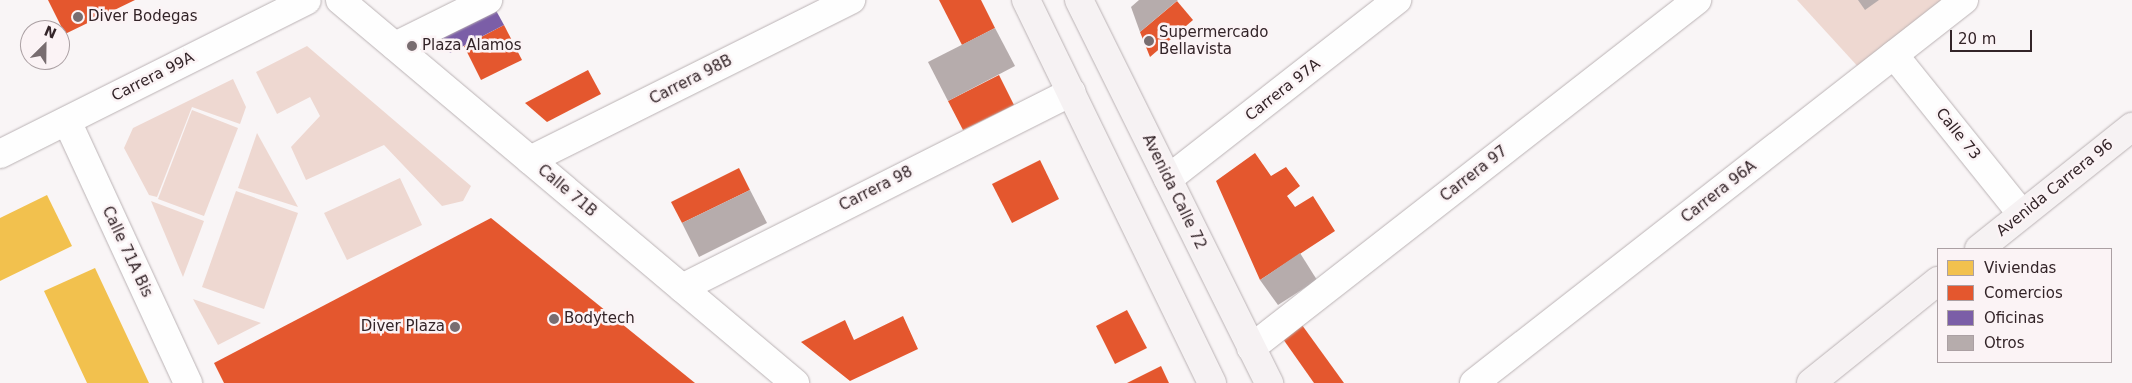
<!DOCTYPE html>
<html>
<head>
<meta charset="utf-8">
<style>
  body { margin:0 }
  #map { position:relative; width:2132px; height:383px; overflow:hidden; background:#f9f5f6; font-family:"DejaVu Sans",sans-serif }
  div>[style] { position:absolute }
  .green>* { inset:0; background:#eed8d1 }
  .homes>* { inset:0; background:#f2c14e }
  .shops>* { inset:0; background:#e4572e }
  .offices>* { inset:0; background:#7b5ea7 }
  .building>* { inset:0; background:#b6acac }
  .roads { filter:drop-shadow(0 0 1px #bab2b4) drop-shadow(0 0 1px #bab2b4) }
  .street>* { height:28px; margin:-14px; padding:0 14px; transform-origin:14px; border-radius:14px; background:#fefefe }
  .secondary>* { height:28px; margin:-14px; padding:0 14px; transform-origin:14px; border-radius:14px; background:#f6f2f3 }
  .dots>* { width:14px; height:14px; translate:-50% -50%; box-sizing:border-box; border:2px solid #fbf3f5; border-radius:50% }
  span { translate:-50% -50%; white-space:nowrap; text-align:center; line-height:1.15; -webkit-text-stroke:5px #fbf3f5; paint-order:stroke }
  .poi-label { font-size:15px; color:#332428 }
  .left { translate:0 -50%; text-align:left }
  .right { translate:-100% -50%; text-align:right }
  .street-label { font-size:15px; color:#332428 }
  .legend { position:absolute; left:1937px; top:248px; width:175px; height:115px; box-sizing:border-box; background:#fbf3f5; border:1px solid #aba0a3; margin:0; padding:6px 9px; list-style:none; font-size:15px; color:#332428 }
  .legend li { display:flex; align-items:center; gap:10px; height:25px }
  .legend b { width:25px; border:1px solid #aba0a3 }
  .north { position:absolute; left:20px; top:20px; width:50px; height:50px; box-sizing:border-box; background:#fbf3f5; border:1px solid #aba0a3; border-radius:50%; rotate:23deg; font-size:14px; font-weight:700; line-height:20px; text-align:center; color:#332428 }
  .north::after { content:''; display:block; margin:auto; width:18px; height:22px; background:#786d70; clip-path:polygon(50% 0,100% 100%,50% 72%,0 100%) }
  .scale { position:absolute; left:1950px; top:30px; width:82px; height:22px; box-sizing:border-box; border:2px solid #332428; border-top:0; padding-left:6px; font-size:15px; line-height:18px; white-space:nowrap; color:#332428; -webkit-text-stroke:4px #fbf3f5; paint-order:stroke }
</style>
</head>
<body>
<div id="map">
  <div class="green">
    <div style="clip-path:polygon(1797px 0,1949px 0,1861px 70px)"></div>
    <div style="clip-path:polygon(307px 46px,471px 186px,463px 201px,442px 206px,384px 145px,306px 180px,291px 147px,320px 116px,310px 97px,277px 114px,256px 72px)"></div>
    <div style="clip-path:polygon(233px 79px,246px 107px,240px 124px,192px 107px,157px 197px,149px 195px,124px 148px,133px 128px)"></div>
    <div style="clip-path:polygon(192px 110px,238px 128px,204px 216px,158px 199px)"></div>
    <div style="clip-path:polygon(257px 133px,298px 207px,238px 188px)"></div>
    <div style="clip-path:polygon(400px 178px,422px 225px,347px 260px,324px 213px)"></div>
    <div style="clip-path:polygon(236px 191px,298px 213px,264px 309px,202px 287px)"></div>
    <div style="clip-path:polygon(151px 201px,204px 221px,183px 277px)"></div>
    <div style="clip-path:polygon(193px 299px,261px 323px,218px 345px)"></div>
  </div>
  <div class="homes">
    <div style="clip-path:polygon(47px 195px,72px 246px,0 281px,0 218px)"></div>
    <div style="clip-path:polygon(95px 268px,149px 383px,87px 383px,44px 291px)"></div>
  </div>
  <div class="shops">
    <div style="clip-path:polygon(48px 0,135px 0,65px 34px)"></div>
    <div style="clip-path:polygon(939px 0,981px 0,995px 28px,962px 45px)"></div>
    <div style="clip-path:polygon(1177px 1px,1193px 20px,1150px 57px,1140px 32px)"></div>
    <div style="clip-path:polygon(504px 25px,522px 60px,481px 80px,464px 46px)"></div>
    <div style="clip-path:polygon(588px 70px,601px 94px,547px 122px,525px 103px)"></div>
    <div style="clip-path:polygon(999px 75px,1014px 105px,963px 130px,948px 101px)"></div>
    <div style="clip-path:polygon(1255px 153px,1271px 176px,1286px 167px,1300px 186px,1287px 196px,1295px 207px,1313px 196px,1335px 231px,1260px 280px,1216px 181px)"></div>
    <div style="clip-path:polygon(1040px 160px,1059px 199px,1012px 223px,992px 184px)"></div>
    <div style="clip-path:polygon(739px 168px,750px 190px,682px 223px,671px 202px)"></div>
    <div style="clip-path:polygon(491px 218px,695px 383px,224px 383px,214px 363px)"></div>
    <div style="clip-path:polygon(1127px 310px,1147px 348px,1115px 364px,1096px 326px)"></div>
    <div style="clip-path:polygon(903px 316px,918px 349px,850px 381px,801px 342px,845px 320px,854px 340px)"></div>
    <div style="clip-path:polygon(1302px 325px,1344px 383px,1314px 383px,1283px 339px)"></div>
    <div style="clip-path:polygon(1161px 366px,1169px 383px,1127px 383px)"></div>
  </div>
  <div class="offices">
    <div style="clip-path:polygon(493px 5px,504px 25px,450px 53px,439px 32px)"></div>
  </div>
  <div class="building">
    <div style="clip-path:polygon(1139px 0,1178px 0,1140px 32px,1131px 7px)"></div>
    <div style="clip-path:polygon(1858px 0,1879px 0,1865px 10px)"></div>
    <div style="clip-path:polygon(995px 28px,1015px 66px,948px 101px,928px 62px)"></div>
    <div style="clip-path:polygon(750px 190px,767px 223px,699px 257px,682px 223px)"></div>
    <div style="clip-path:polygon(1300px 253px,1317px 280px,1278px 305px,1260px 280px)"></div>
  </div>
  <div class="roads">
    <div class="street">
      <div style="left:340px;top:0;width:595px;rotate:40.09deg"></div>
      <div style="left:395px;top:46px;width:104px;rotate:-26.3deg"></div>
      <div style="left:1894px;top:55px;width:204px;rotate:51.2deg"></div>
      <div style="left:67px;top:121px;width:289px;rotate:65.2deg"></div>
      <div style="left:0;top:154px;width:343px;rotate:-26.6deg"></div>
      <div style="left:530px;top:160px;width:359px;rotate:-26.5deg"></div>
      <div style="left:1168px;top:179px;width:291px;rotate:-38deg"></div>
      <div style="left:682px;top:288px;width:436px;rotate:-26.7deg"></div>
      <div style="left:1251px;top:348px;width:566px;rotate:-37.96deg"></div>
      <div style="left:1474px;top:383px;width:622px;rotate:-38.01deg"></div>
    </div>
    <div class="secondary">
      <div style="left:1026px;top:0;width:426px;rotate:64.1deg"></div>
      <div style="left:1079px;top:0;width:428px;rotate:63.6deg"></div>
      <div style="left:1979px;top:249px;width:196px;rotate:-38.6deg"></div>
      <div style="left:1811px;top:383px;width:163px;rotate:-38.8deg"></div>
    </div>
  </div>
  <div class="dots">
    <div style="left:78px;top:17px;background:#786d70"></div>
    <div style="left:1149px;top:41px;background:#786d70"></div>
    <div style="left:412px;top:46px;background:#786d70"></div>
    <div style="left:554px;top:319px;background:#786d70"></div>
    <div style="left:455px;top:327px;background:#786d70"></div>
  </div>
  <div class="poi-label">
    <span class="left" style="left:88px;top:17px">Diver Bodegas</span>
    <span class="left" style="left:1159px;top:41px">Supermercado<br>Bellavista</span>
    <span class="left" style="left:422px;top:46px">Plaza Alamos</span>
    <span class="left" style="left:564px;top:319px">Bodytech</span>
    <span class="right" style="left:445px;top:327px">Diver Plaza</span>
  </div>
  <div class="street-label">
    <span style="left:153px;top:77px;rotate:-27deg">Carrera 99A</span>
    <span style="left:691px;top:80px;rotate:-27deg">Carrera 98B</span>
    <span style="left:1283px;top:90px;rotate:-38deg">Carrera 97A</span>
    <span style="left:1958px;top:134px;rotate:51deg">Calle 73</span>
    <span style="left:1474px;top:174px;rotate:-38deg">Carrera 97</span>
    <span style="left:2055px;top:188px;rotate:-39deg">Avenida Carrera 96</span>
    <span style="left:876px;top:189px;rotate:-27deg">Carrera 98</span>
    <span style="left:567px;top:191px;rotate:40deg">Calle 71B</span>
    <span style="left:1174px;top:192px;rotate:64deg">Avenida Calle 72</span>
    <span style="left:1719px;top:192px;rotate:-38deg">Carrera 96A</span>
    <span style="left:127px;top:252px;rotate:65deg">Calle 71A Bis</span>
  </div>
  <ul class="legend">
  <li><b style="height:14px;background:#f2c14e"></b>Viviendas</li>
  <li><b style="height:14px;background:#e4572e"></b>Comercios</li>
  <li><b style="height:14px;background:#7b5ea7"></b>Oficinas</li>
  <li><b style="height:14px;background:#b6acac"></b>Otros</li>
  </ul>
  <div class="north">N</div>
  <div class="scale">20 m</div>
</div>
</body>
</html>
